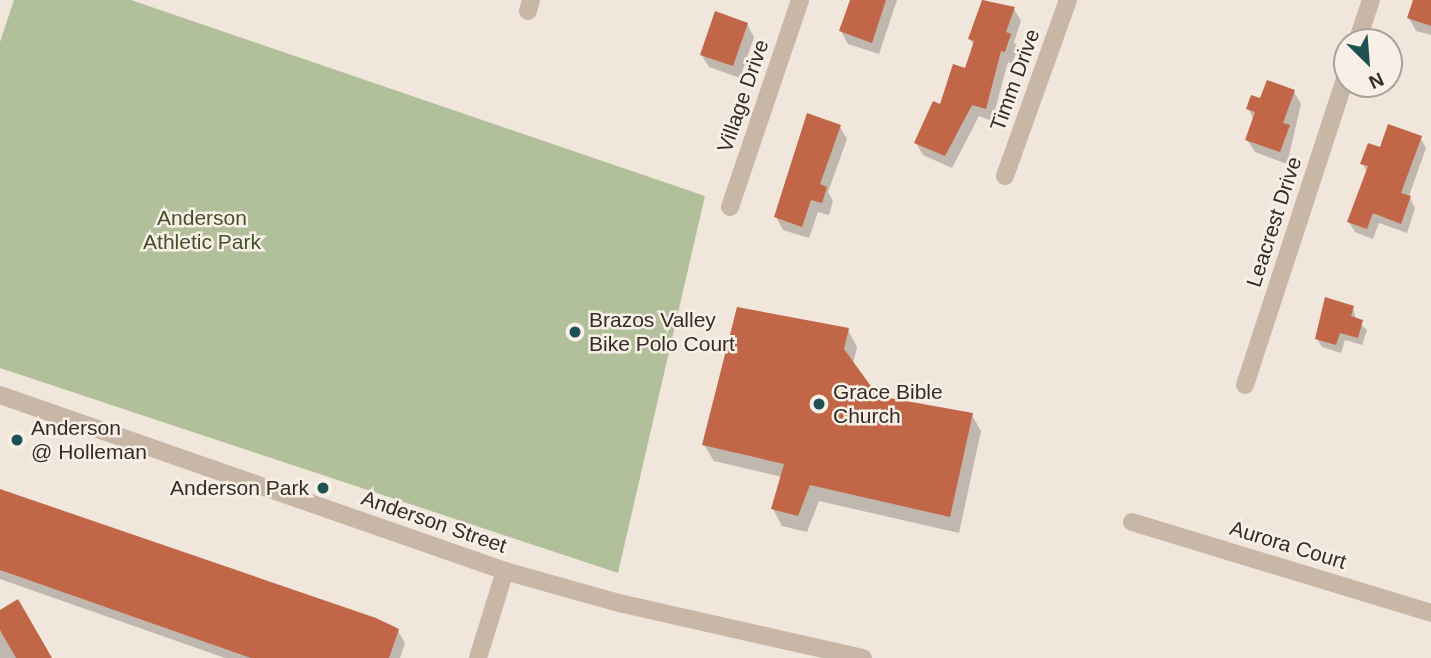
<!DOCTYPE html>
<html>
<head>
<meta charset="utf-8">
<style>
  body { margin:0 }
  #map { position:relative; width:1431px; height:658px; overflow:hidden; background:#f0e6db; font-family:Helvetica,sans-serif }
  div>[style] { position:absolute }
  .green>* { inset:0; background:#b2bf9b }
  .shadow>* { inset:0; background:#0003 }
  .building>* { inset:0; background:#c16748 }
  .minor>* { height:18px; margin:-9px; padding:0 9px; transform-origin:9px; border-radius:9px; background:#c8b6a7 }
  .tertiary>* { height:18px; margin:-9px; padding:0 9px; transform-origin:9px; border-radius:9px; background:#c8b6a7 }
  .dots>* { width:19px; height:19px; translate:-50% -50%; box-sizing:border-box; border:4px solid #f8f0e7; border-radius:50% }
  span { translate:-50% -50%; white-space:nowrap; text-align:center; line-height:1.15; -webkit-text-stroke:5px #f8f0e7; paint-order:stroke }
  .street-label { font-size:21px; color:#352c27 }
  .park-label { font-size:21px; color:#44522c }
  .poi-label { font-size:21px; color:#352c27 }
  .left { translate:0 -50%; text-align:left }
  .right { translate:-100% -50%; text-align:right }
  .north { position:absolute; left:1333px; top:28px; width:70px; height:70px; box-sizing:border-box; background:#f8f0e7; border:2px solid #aaa29a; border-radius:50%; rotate:155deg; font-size:19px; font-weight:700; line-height:28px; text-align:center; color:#352c27 }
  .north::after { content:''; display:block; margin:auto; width:24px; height:32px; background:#1f5054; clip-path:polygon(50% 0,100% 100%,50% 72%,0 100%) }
</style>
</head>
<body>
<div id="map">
  <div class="green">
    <div style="clip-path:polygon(14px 0,131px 0,705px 196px,618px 573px,0 368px,0 42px)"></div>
  </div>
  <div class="shadow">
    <div style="clip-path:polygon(852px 0,897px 0,879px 54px,848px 44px,841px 31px)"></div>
    <div style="clip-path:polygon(983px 0,1014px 9px,1021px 21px,1014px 42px,1018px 48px,1012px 64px,1008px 62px,992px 121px,979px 116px,952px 168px,923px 155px,916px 143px,966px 70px,974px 46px,970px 39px)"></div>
    <div style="clip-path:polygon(1414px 0,1431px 0,1431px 35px,1416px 31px,1409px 18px)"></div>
    <div style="clip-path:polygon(747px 24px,754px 37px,740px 78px,709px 67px,701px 54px)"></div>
    <div style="clip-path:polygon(1294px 92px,1301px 104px,1287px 164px,1255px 152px,1247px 140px,1254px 120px,1248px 108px)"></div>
    <div style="clip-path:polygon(840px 127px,847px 139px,828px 192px,833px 201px,829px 215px,818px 212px,809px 238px,783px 230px,776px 217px)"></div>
    <div style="clip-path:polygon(1420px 137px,1426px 148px,1409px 196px,1415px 208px,1407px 233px,1379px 223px,1373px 239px,1355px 232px,1349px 222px,1367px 172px,1362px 163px,1381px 149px)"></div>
    <div style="clip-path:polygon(1353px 307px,1356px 320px,1367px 330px,1362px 345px,1345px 340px,1341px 353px,1322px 347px,1317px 339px)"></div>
    <div style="clip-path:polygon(848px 330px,857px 347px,853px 364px,877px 397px,972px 415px,981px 431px,959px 533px,819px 501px,807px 532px,782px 526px,773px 509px,782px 477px,714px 461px,704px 445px)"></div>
    <div style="clip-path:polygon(0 491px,398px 631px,405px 643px,400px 658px,225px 658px,0 579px)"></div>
    <div style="clip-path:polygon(0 612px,49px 658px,0 658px)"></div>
  </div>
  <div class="building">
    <div style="clip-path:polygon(850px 0,886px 0,872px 43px,839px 31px)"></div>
    <div style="clip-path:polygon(982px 0,1015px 7px,1006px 32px,1011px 34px,1005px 52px,1001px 51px,986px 109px,972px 105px,945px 156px,914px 143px,933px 101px,940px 104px,953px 64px,965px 68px,974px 41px,968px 39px)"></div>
    <div style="clip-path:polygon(1413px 0,1431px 0,1431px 26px,1407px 18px)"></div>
    <div style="clip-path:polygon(715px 11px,748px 23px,733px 66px,700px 55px)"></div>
    <div style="clip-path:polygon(1267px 80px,1295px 90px,1283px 123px,1290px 125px,1280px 152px,1245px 140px,1255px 112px,1246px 109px,1251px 95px,1260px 98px)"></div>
    <div style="clip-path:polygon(807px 113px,841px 125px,820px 184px,827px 187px,822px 203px,811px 200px,802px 227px,774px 217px)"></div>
    <div style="clip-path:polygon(1388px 124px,1422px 136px,1401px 193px,1411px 196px,1401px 224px,1373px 213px,1367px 229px,1347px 222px,1368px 166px,1360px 164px,1368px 143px,1380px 147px)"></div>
    <div style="clip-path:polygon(1325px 297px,1354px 306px,1351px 316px,1363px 320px,1358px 338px,1340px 333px,1336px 345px,1315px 339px)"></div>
    <div style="clip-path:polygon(737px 307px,849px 328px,844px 349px,878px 396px,973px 413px,950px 517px,810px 485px,798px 516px,771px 509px,784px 464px,702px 445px)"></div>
    <div style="clip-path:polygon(0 489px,376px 618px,399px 629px,389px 658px,251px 658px,0 570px)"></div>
    <div style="clip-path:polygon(18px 599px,52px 658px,16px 658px,0 630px,0 610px)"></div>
  </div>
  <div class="minor">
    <div style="left:528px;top:11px;width:11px;rotate:-75deg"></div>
    <div style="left:1357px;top:42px;width:44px;rotate:-71.6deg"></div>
    <div style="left:1005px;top:176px;width:187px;rotate:-70.3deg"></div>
    <div style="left:730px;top:207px;width:219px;rotate:-71.3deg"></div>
    <div style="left:1245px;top:385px;width:328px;rotate:-71.9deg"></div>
    <div style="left:1132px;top:522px;width:313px;rotate:16.9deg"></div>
    <div style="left:478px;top:658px;width:91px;rotate:-72.8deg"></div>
  </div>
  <div class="tertiary">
    <div style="left:0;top:395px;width:535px;rotate:19.21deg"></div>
    <div style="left:505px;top:571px;width:118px;rotate:15.7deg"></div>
    <div style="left:619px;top:603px;width:250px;rotate:12.7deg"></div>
  </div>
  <div class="dots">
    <div style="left:575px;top:332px;background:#1f5054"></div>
    <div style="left:819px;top:404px;background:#1f5054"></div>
    <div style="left:17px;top:440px;background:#1f5054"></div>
    <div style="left:323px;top:488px;background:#1f5054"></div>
  </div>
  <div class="street-label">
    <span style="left:1015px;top:80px;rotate:-70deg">Timm Drive</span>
    <span style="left:743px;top:96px;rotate:-71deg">Village Drive</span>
    <span style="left:1274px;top:222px;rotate:-72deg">Leacrest Drive</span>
    <span style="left:434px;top:522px;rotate:19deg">Anderson Street</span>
    <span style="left:1288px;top:545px;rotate:17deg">Aurora Court</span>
  </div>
  <div class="park-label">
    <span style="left:202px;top:230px">Anderson<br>Athletic Park</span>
  </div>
  <div class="poi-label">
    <span class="left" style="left:589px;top:332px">Brazos Valley<br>Bike Polo Court</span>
    <span class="left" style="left:833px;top:404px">Grace Bible<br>Church</span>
    <span class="left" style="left:31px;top:440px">Anderson<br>@ Holleman</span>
    <span class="right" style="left:309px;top:488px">Anderson Park</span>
  </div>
  <div class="north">N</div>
</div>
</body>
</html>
